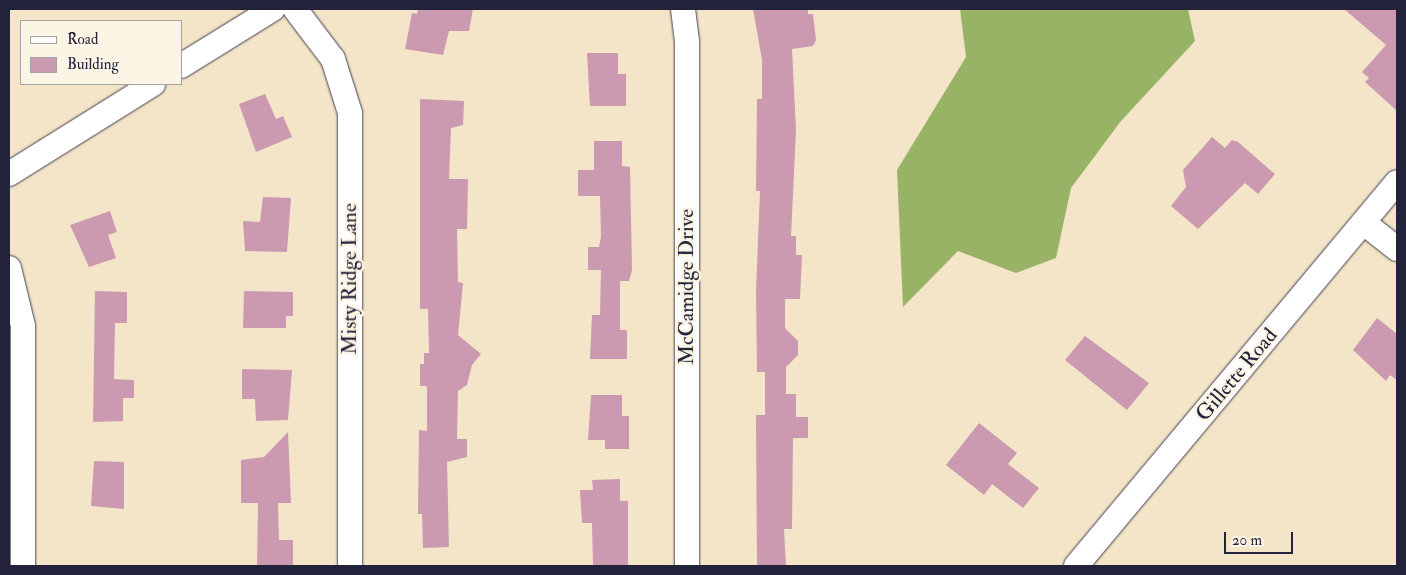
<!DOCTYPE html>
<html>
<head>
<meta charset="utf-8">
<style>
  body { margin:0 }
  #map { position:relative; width:1406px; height:575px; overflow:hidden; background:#f4e5c9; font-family:"IM FELL Double Pica",serif }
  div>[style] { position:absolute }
  .forest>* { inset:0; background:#98b366 }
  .building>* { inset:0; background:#cb99b0 }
  .roads { filter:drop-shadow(0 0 1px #423f50) drop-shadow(0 0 1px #423f50) }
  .minor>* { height:24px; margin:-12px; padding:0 12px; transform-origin:12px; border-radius:12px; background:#fff }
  span { translate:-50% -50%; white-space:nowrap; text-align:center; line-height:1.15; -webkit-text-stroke:5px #fcf5e5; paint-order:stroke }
  .street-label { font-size:21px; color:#22223b }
  .frame { position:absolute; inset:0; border:10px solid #22223b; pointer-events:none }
  .legend { position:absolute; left:20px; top:20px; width:162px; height:65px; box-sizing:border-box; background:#fcf5e5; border:1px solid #a5a1a1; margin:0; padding:6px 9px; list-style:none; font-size:15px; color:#22223b }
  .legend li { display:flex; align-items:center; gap:10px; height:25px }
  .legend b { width:25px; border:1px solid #a5a1a1 }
  .scale { position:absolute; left:1224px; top:532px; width:69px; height:22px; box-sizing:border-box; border:2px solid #22223b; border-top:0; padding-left:6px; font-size:15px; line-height:18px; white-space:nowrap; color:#22223b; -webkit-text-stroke:4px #fcf5e5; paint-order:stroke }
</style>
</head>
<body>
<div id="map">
  <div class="forest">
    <div style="clip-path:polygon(960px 9px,1188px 9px,1195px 41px,1121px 121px,1071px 188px,1056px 258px,1016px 273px,958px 251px,903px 307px,897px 170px,966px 57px)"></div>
  </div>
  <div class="building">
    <div style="clip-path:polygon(418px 9px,473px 9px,469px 31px,449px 31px,443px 55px,405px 49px,412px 13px,417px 14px)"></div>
    <div style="clip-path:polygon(753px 9px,808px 9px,808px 14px,813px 14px,816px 40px,813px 46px,792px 49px,796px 130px,791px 236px,796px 236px,796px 255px,802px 255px,800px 299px,785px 299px,785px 328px,798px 341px,798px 355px,786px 367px,786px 394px,796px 394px,796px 417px,808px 417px,808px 438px,793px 438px,792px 529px,784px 529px,786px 566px,757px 566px,756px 415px,765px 415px,765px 372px,757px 372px,756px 291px,760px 191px,756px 191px,757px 99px,762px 99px,762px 60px)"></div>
    <div style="clip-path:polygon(1344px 9px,1397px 9px,1397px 111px,1365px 82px,1369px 78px,1362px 72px,1386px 45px)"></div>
    <div style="clip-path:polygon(587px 53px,618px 53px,618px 74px,626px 74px,626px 106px,590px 106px)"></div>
    <div style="clip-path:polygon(265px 94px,276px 119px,283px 116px,292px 137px,256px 152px,239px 104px)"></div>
    <div style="clip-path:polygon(420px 99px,464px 101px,463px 125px,451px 128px,449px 179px,468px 179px,467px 229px,457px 229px,458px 282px,463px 283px,458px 335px,481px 354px,472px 365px,467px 385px,458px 391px,457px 439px,467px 439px,467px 457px,447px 462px,449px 547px,423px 548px,422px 514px,418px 514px,419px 430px,427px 431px,427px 386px,420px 386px,420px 364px,424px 364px,424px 353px,429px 353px,428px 309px,420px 309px)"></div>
    <div style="clip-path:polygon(1212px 137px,1225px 148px,1232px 140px,1238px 142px,1275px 174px,1258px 194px,1245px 183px,1198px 229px,1171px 206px,1186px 187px,1183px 170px)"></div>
    <div style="clip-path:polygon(594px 141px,622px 141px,622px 166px,630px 167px,632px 270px,629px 281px,620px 281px,620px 330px,627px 330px,627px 359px,590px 359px,592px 315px,600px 315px,601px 270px,588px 270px,588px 247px,599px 247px,601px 237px,600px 196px,578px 196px,578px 170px,594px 170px)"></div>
    <div style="clip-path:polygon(263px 197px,291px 198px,287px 252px,245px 251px,243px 221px,260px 222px)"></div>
    <div style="clip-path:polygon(110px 211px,117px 232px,108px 235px,116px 258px,89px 267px,70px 225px)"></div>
    <div style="clip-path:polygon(95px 291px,127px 292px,127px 323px,115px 323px,114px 379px,134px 380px,134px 398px,123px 398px,123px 421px,93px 422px)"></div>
    <div style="clip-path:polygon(244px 291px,293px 292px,293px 316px,286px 316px,286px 328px,243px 328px)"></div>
    <div style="clip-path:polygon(1377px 318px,1397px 334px,1397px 380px,1390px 375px,1386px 381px,1353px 350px)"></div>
    <div style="clip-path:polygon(1085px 336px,1149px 383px,1127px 410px,1065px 360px)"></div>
    <div style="clip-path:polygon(242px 369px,292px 370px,288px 420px,256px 421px,255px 399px,242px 399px)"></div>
    <div style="clip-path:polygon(591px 395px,622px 395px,622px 416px,629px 416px,629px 449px,605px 449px,605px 440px,588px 440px)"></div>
    <div style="clip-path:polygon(979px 423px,1017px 453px,1008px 464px,1039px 488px,1023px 508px,992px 484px,984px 495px,946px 465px)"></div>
    <div style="clip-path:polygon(288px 432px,291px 503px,278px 503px,279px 540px,293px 540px,293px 566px,257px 566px,258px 503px,241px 503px,241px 460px,264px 457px)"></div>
    <div style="clip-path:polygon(94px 461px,124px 462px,124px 509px,91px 506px)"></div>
    <div style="clip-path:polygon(620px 479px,620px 501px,628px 501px,628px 566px,593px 566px,592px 523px,582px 523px,580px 490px,593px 490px,592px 480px)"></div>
  </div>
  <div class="roads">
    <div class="minor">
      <div style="left:295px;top:9px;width:63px;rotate:52.8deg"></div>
      <div style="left:333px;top:59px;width:57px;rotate:72.5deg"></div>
      <div style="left:350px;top:113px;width:453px;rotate:90deg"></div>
      <div style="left:683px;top:9px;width:32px;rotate:83deg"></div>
      <div style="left:687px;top:41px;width:525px;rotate:90deg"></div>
      <div style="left:181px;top:66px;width:108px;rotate:-31.8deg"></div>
      <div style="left:9px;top:174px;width:170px;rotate:-32deg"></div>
      <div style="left:1364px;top:223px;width:42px;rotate:38.2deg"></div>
      <div style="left:9px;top:268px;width:60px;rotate:76.4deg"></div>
      <div style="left:23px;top:326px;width:240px;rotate:90deg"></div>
      <div style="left:1076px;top:566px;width:500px;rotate:-50.11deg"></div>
    </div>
  </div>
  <div class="street-label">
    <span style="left:350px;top:279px;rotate:-90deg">Misty Ridge Lane</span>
    <span style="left:687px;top:287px;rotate:-90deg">McCamidge Drive</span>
    <span style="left:1237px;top:375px;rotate:-50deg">Gillette Road</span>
  </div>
  <div class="frame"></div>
  <ul class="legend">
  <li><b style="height:6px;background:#fff"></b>Road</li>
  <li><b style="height:14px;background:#cb99b0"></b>Building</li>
  </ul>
  <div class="scale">20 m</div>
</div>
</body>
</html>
